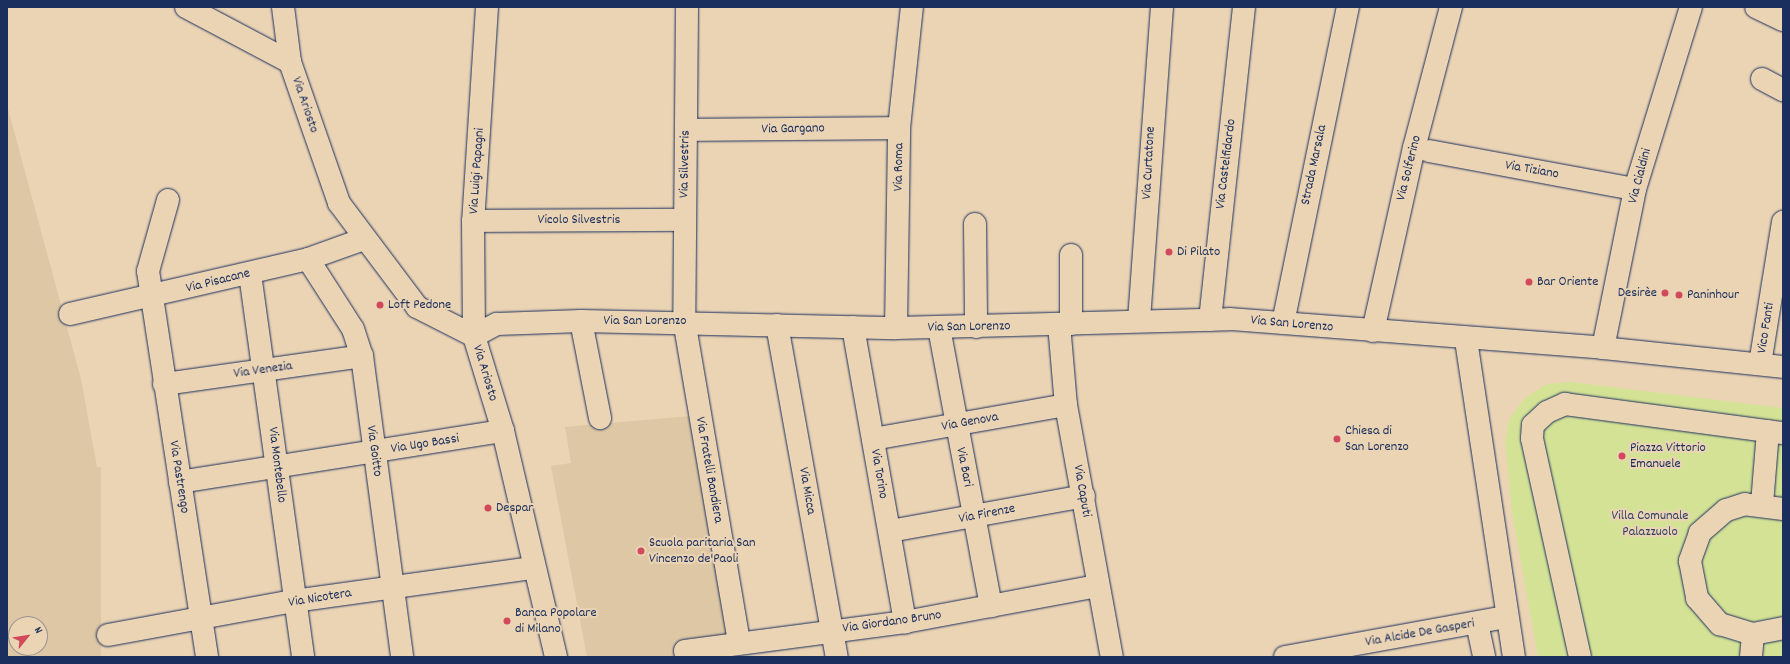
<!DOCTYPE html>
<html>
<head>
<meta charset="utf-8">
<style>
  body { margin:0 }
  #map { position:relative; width:1790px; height:664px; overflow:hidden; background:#ebd4b4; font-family:Dekko,sans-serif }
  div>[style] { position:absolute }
  .built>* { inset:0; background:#ddc7a4 }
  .green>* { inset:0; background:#d4e296 }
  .roads { filter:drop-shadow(0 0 1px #1b2f5e) drop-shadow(0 0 1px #1b2f5e) }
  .minor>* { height:22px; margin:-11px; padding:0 11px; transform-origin:11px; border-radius:11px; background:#ebd4b4 }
  .dots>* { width:11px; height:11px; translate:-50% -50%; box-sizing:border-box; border:2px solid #ebd4b4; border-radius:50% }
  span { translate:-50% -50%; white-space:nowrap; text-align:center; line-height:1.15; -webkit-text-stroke:4px #ebd4b4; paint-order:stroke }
  .street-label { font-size:14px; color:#1b2f5e }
  .poi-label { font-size:14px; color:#1b2f5e }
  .left { translate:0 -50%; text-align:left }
  .right { translate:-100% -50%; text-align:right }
  .park-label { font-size:14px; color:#2e4164 }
  .frame { position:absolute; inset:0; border:8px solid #1b2f5e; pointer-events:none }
  .north { position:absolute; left:8px; top:616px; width:40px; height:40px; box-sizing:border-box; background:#ebd4b4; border:1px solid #989292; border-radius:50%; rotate:60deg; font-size:11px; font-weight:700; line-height:16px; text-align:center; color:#1b2f5e }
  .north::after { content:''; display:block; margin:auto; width:14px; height:18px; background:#d1495b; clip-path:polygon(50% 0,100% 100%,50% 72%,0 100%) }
</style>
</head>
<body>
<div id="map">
  <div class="built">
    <div style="clip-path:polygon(evenodd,7px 105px,81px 379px,97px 467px,101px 467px,101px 657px,7px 657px,7px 105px,16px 624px,40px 624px,40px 648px,16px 648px,16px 624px)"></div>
    <div style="clip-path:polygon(690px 416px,729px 636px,676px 644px,678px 657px,587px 657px,551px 466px,571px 463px,565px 427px)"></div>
  </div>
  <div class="green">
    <div style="clip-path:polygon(1571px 382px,1783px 408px,1783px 657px,1538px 657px,1512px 512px,1505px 443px,1509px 419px,1525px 398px,1547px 384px)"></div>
  </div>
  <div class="roads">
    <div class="minor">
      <div style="left:186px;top:7px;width:118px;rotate:27.9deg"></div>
      <div style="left:283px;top:7px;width:55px;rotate:82.7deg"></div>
      <div style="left:290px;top:62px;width:149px;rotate:70.8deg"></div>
      <div style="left:339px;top:203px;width:130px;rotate:53.1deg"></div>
      <div style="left:417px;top:307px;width:64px;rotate:27deg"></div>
      <div style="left:487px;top:7px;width:214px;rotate:93.7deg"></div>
      <div style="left:473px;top:221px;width:115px;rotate:89.5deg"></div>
      <div style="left:474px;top:336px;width:99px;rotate:73deg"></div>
      <div style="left:503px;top:431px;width:232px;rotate:76.8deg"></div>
      <div style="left:687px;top:7px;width:313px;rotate:90.5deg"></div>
      <div style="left:684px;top:320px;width:328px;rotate:80.3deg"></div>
      <div style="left:1756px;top:7px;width:30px;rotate:26deg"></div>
      <div style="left:1762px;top:79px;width:24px;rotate:28deg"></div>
      <div style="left:686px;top:130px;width:213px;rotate:-0.5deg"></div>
      <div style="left:1429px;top:151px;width:209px;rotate:10.5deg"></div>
      <div style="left:168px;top:200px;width:74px;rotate:105.7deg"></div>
      <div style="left:148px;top:271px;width:390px;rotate:81.3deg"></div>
      <div style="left:473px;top:221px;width:212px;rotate:-0.3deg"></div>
      <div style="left:975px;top:224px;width:103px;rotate:89.4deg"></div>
      <div style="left:1071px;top:255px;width:69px;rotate:90deg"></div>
      <div style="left:308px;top:259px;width:83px;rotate:57.3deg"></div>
      <div style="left:353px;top:329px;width:28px;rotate:72deg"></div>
      <div style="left:362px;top:356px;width:304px;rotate:82.4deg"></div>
      <div style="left:250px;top:274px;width:387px;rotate:82.1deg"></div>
      <div style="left:70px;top:314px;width:244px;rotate:-13deg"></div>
      <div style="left:308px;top:259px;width:59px;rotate:-19.7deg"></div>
      <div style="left:1139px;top:320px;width:314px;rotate:-85.8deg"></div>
      <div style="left:1210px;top:320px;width:315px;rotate:-83.8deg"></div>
      <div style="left:581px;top:321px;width:99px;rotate:78.9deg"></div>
      <div style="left:1283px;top:323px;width:323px;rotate:-78.4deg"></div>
      <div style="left:1059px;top:324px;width:81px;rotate:85.1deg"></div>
      <div style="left:1066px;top:405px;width:256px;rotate:79.7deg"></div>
      <div style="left:777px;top:325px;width:337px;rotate:79.8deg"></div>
      <div style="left:853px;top:327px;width:300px;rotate:80deg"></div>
      <div style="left:896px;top:328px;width:200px;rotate:-89.1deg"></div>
      <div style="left:899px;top:128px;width:122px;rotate:-83.9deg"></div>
      <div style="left:939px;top:328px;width:283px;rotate:79.4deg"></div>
      <div style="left:1373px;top:331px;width:188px;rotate:-77.4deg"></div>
      <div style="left:1414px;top:148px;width:146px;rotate:-75.3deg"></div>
      <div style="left:474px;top:336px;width:26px;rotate:-28deg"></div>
      <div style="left:497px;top:324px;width:84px;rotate:-2deg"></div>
      <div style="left:581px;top:321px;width:315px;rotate:1.3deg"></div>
      <div style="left:896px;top:328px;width:334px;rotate:-1.5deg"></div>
      <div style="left:1230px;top:319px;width:374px;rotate:4.4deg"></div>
      <div style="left:1603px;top:348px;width:181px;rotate:6deg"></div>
      <div style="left:1466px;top:340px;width:321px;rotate:81.4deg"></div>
      <div style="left:1603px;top:348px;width:162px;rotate:-78.6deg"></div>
      <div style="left:1635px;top:189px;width:190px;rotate:-72.9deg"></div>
      <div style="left:1760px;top:364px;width:144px;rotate:-80.8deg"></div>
      <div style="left:164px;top:384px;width:200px;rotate:-8deg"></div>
      <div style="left:873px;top:439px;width:196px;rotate:-10deg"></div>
      <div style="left:180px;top:482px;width:327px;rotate:-9deg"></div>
      <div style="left:1762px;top:504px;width:73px;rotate:-85.3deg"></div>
      <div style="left:1783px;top:509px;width:38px;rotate:-173deg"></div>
      <div style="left:1745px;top:504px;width:20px;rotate:162deg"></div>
      <div style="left:1726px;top:510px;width:35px;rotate:139deg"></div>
      <div style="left:1700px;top:533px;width:30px;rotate:110deg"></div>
      <div style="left:1690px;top:561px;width:38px;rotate:79deg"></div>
      <div style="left:1697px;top:598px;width:35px;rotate:49deg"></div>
      <div style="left:1720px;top:624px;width:34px;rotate:17deg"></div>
      <div style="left:1753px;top:634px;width:31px;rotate:-11deg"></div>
      <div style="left:890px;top:531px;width:197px;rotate:-10.2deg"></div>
      <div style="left:1477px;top:623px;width:35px;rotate:78deg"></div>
      <div style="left:108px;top:635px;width:189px;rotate:-10.4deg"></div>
      <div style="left:294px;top:601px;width:241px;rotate:-7.9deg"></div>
      <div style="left:685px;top:651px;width:222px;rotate:-7.5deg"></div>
      <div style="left:905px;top:622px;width:196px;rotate:-10.6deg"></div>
      <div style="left:1285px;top:657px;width:225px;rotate:-10.3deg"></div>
      <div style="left:1580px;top:657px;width:224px;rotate:-102.4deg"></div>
      <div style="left:1532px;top:438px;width:13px;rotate:-86deg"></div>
      <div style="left:1533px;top:425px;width:19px;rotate:-43deg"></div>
      <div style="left:1547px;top:412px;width:20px;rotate:-24deg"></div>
      <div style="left:1565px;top:404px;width:220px;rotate:7.6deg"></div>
      <div style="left:1751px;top:657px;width:23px;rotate:-85deg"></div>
    </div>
  </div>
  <div class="dots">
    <div style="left:1169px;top:252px;background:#d1495b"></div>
    <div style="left:1529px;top:282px;background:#d1495b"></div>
    <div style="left:1665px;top:293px;background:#d1495b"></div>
    <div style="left:1679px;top:295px;background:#d1495b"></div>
    <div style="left:380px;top:305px;background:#d1495b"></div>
    <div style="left:1337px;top:439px;background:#d1495b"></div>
    <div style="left:1622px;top:456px;background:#d1495b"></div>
    <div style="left:488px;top:508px;background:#d1495b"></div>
    <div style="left:641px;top:551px;background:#d1495b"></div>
    <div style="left:507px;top:621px;background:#d1495b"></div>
  </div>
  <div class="street-label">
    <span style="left:305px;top:105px;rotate:71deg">Via Ariosto</span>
    <span style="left:793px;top:129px;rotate:-1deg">Via Gargano</span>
    <span style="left:1149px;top:163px;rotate:-87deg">Via Curtatone</span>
    <span style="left:685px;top:164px;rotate:-89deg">Via Silvestris</span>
    <span style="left:1226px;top:164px;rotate:-83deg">Via Castelfidardo</span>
    <span style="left:1314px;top:165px;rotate:-78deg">Strada Marsala</span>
    <span style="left:899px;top:167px;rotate:-89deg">Via Roma</span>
    <span style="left:1409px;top:168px;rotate:-76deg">Via Solferino</span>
    <span style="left:1532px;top:170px;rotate:10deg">Via Tiziano</span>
    <span style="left:477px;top:171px;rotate:-86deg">Via Luigi Papagni</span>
    <span style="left:1640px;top:176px;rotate:-75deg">Via Cialdini</span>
    <span style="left:579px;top:220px">Vicolo Silvestris</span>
    <span style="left:218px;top:281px;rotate:-14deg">Via Pisacane</span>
    <span style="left:645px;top:321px">Via San Lorenzo</span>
    <span style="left:1292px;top:324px;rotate:5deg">Via San Lorenzo</span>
    <span style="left:969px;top:327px;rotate:-1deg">Via San Lorenzo</span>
    <span style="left:1766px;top:328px;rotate:-81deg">Vico Fanti</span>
    <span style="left:263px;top:370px;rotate:-8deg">Via Venezia</span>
    <span style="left:485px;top:373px;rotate:73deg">Via Ariosto</span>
    <span style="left:970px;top:422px;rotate:-10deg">Via Genova</span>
    <span style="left:425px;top:444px;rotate:-9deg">Via Ugo Bassi</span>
    <span style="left:374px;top:451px;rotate:82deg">Via Goitto</span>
    <span style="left:277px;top:465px;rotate:83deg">Via Montebello</span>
    <span style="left:964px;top:467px;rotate:79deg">Via Bari</span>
    <span style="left:709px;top:470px;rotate:80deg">Via Fratelli Bandiera</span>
    <span style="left:879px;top:474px;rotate:80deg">Via Torino</span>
    <span style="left:179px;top:477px;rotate:81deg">Via Pastrengo</span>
    <span style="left:807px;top:491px;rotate:80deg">Via Micca</span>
    <span style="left:1082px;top:491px;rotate:80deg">Via Caputi</span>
    <span style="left:987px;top:514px;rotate:-11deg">Via Firenze</span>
    <span style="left:320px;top:598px;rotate:-9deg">Via Nicotera</span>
    <span style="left:892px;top:622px;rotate:-8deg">Via Giordano Bruno</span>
    <span style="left:1420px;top:633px;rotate:-10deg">Via Alcide De Gasperi</span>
  </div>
  <div class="poi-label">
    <span class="left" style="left:1177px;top:252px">Di Pilato</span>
    <span class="left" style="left:1537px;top:282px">Bar Oriente</span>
    <span class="right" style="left:1657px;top:293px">Desirèe</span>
    <span class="left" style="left:1687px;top:295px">Paninhour</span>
    <span class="left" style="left:388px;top:305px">Loft Pedone</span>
    <span class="left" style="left:1345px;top:439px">Chiesa di<br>San Lorenzo</span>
    <span class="left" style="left:1630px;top:456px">Piazza Vittorio<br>Emanuele</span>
    <span class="left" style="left:496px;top:508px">Despar</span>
    <span class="left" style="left:649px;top:551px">Scuola paritaria San<br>Vincenzo de'Paoli</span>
    <span class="left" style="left:515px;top:621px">Banca Popolare<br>di Milano</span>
  </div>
  <div class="park-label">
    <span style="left:1650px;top:524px">Villa Comunale<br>Palazzuolo</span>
  </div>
  <div class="frame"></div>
  <div class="north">N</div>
</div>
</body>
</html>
